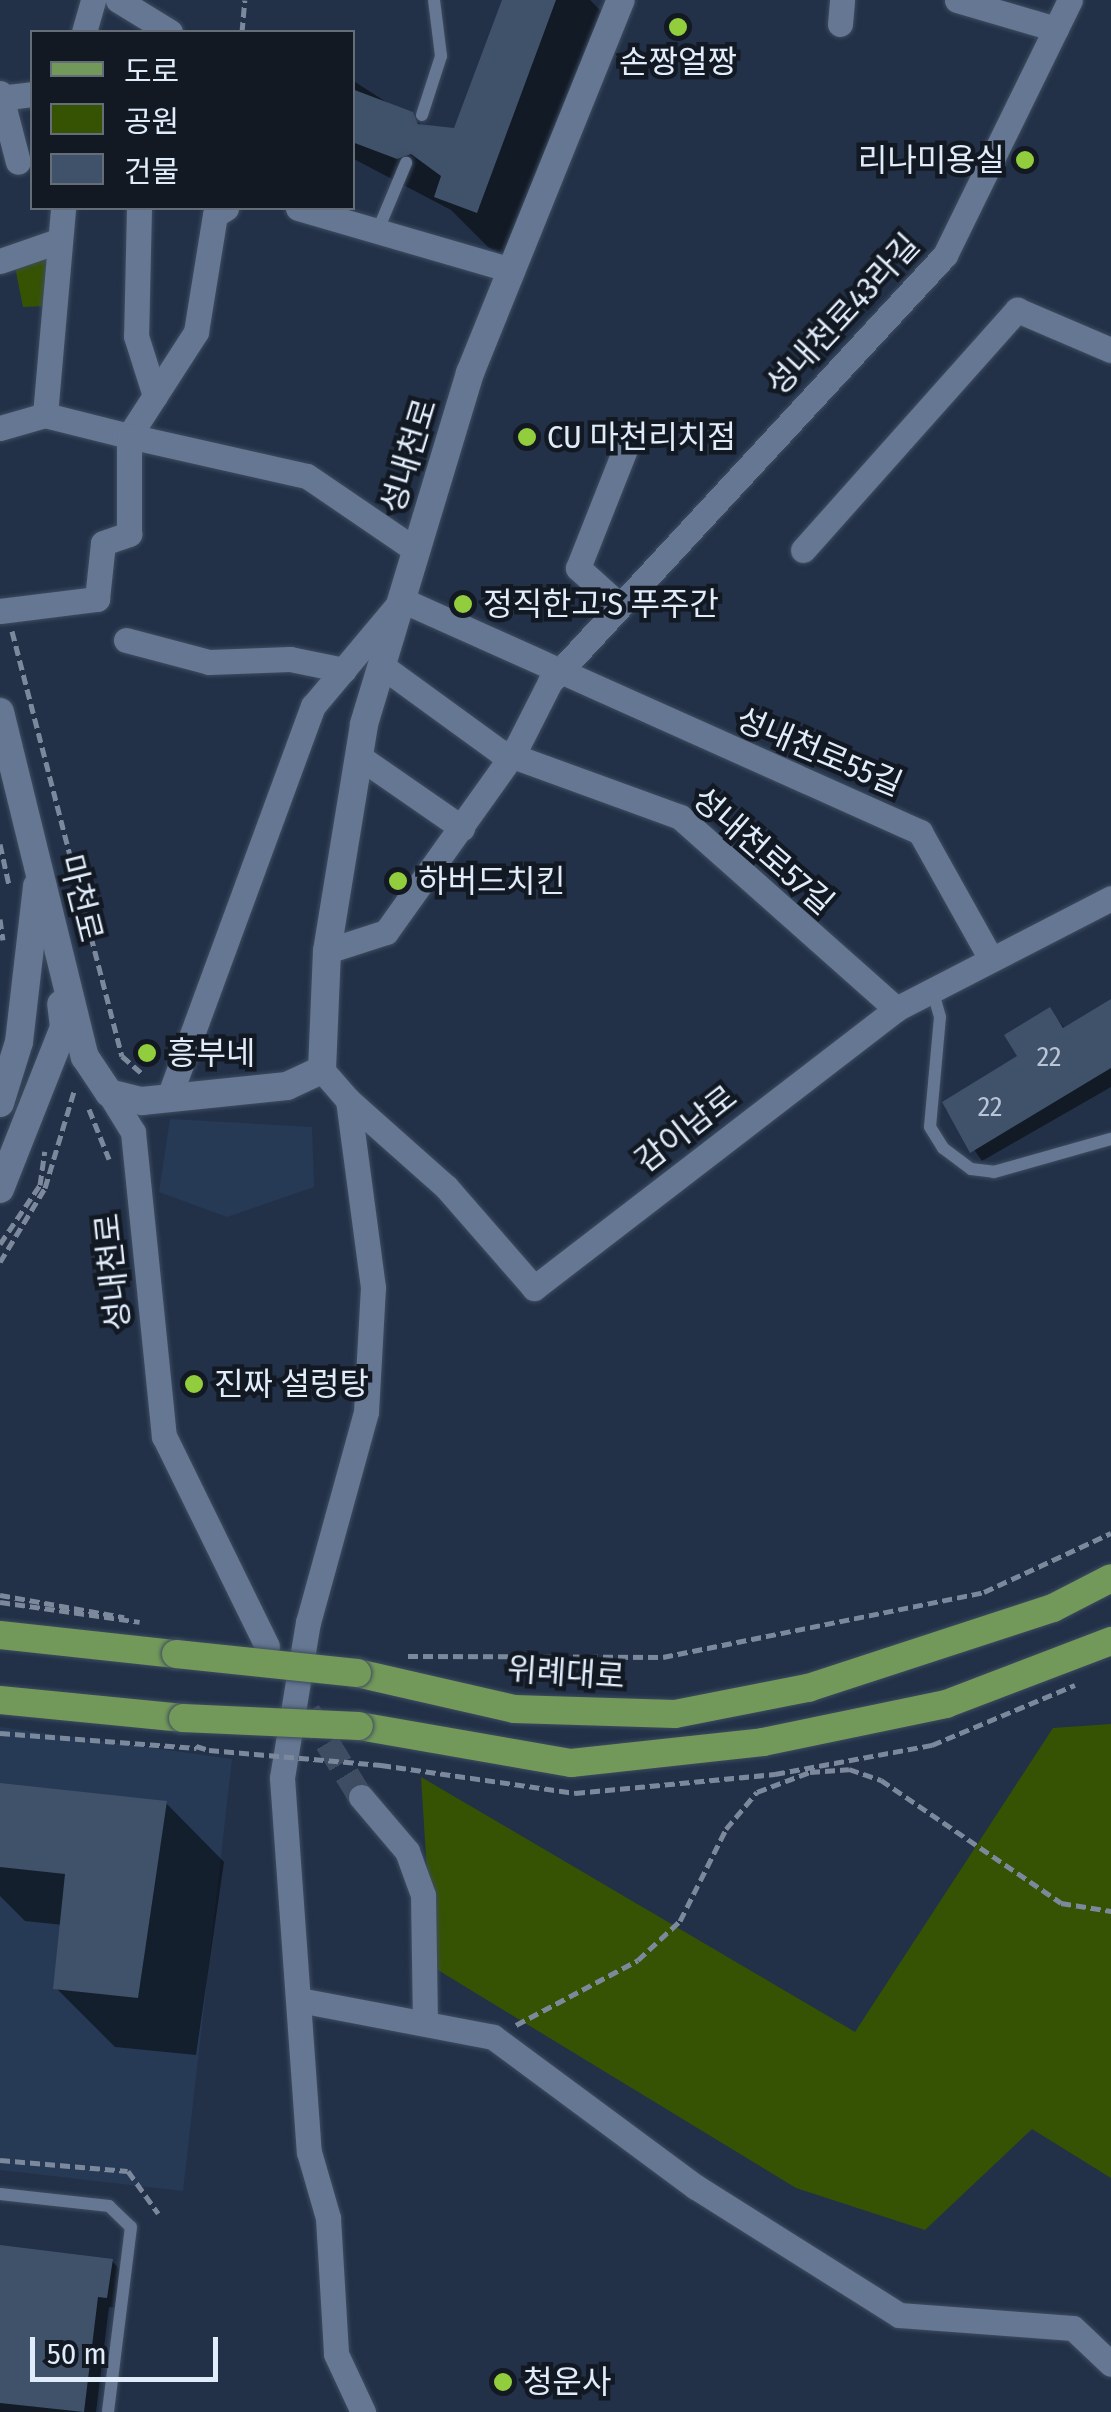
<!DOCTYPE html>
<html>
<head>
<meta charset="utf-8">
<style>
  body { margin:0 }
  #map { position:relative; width:1111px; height:2412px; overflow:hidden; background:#223148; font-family:"Fira Sans Condensed","Noto Sans KR",sans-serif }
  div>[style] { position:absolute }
  .built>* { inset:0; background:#263a56 }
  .green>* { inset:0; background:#365303 }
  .shadow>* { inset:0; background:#0007 }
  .building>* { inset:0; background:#40516a }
  .minor-tunnel>* { height:25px; margin-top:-12.5px; transform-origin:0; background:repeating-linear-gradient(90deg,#3f4d63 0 25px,transparent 0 37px) }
  .path>* { height:5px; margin-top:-2.5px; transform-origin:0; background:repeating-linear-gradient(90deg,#7c899c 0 10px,transparent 0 15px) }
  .roads { filter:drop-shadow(0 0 2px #3e4c5f) drop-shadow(0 0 2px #3e4c5f) }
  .service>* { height:12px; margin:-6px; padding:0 6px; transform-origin:6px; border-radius:6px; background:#657792 }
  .minor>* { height:25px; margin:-12.5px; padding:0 12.5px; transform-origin:12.5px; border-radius:12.5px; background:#657792 }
  .tertiary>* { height:28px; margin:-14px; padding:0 14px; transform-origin:14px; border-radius:14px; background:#657792 }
  .secondary>* { height:28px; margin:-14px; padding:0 14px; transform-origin:14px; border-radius:14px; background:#657792 }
  .primary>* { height:28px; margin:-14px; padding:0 14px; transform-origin:14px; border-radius:14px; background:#73995a }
  .path-bridge>* { height:5px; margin-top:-2.5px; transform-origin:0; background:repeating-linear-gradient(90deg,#7c899c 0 10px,transparent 0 15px) }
  .bridges { filter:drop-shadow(0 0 2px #3e4c5f) drop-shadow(0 0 2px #3e4c5f) }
  .primary-bridge>* { height:28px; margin:-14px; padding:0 14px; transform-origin:14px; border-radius:14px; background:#73995a }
  .dots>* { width:28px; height:28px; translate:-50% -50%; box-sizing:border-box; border:5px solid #121923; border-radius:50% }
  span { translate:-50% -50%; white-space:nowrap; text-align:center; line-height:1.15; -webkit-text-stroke:9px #121923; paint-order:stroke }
  .number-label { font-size:28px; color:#b9c5d7 }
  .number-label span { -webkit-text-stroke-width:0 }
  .poi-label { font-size:32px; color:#e1ecfb }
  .right { translate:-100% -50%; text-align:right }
  .left { translate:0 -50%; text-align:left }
  .street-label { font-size:32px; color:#e1ecfb }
  .legend { position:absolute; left:30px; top:30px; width:325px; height:180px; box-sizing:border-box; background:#121923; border:2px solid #656d79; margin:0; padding:12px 18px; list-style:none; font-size:30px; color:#e1ecfb }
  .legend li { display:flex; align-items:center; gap:20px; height:50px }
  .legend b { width:50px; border:2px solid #656d79 }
  .scale { position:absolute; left:30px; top:2337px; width:188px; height:45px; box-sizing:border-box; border:5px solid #e1ecfb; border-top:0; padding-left:12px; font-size:30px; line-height:35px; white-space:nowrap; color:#e1ecfb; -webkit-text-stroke:8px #121923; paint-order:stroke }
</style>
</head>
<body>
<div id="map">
  <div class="built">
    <div style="clip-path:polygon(170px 1119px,312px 1127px,314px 1187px,227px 1217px,159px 1192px)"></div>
    <div style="clip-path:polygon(0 1727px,232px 1759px,183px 2191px,0 2170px)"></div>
  </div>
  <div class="green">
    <div style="clip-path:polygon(47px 256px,47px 306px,23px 307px,15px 267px)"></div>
    <div style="clip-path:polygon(1111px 1724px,1111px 2178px,1032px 2129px,925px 2230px,796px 2188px,433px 1967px,421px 1777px,855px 2032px,1053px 1728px)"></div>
  </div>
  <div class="shadow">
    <div style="clip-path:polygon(505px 0,590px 0,617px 27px,529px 264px,489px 248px,451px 210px,352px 158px,352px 80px,425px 127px,456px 130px)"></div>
    <div style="clip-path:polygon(1111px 1002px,1111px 1087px,982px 1161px,945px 1108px,1020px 1056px,1050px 1010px,1065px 1029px)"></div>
    <div style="clip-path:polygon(0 1786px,166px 1803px,224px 1862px,196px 2055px,115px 2047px,56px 1988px,63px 1925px,25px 1921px,0 1896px)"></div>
    <div style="clip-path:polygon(0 2247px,112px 2261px,123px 2273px,118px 2308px,109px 2307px,96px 2412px,0 2412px)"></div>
  </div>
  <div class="building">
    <div style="clip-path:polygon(502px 0,556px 0,477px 213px,434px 197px,441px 176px,411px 154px,397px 159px,352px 142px,352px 89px,413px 112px,418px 124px,454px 128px)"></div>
    <div style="clip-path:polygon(1111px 999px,1111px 1068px,970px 1153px,942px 1102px,1017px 1056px,1004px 1035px,1050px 1007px,1063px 1028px)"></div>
    <div style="clip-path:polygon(0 1783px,167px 1801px,138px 1998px,53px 1989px,65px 1874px,0 1867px)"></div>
    <div style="clip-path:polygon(0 2245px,113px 2259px,107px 2298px,98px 2297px,84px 2412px,0 2403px)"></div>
  </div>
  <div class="minor-tunnel">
    <div style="left:308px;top:1711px;width:101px;rotate:58.4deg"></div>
  </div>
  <div class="path">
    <div style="left:242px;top:32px;width:32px;rotate:-85deg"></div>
    <div style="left:12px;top:631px;width:439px;rotate:75.5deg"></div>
    <div style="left:122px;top:1056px;width:29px;rotate:41deg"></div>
    <div style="left:0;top:844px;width:42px;rotate:77.6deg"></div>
    <div style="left:0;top:919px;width:21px;rotate:82deg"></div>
    <div style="left:89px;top:1109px;width:54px;rotate:68.2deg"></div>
    <div style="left:0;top:1244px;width:71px;rotate:-55.9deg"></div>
    <div style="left:40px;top:1185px;width:34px;rotate:-82deg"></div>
    <div style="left:0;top:1262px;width:87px;rotate:-58.7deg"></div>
    <div style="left:45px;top:1188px;width:104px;rotate:-73.3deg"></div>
    <div style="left:0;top:1595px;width:126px;rotate:10.1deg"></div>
    <div style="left:0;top:1602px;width:141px;rotate:8.1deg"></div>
    <div style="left:408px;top:1656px;width:255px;rotate:0.2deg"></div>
    <div style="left:663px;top:1657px;width:328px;rotate:-11.4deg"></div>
    <div style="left:984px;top:1592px;width:140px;rotate:-24.9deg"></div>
    <div style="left:0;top:1733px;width:197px;rotate:4.4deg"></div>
    <div style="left:196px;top:1746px;width:14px;rotate:17deg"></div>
    <div style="left:381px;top:1765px;width:196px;rotate:8.2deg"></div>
    <div style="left:575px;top:1793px;width:201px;rotate:-5.4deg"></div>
    <div style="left:775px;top:1774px;width:160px;rotate:-10.5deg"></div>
    <div style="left:932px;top:1745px;width:155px;rotate:-22.8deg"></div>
    <div style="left:516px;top:2025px;width:138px;rotate:-28deg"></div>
    <div style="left:638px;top:1960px;width:57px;rotate:-42.9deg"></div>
    <div style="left:680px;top:1921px;width:103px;rotate:-63.4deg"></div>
    <div style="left:726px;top:1829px;width:48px;rotate:-50deg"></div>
    <div style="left:757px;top:1792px;width:57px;rotate:-20.7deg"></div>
    <div style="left:810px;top:1772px;width:39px;rotate:-4deg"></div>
    <div style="left:849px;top:1769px;width:34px;rotate:19deg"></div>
    <div style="left:881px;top:1780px;width:218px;rotate:34.3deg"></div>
    <div style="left:1061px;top:1903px;width:51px;rotate:9.1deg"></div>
    <div style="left:0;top:2160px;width:128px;rotate:4.9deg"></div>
    <div style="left:128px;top:2171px;width:52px;rotate:54.5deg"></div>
  </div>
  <div class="roads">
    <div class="service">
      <div style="left:422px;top:115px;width:62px;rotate:-72.1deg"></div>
      <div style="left:441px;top:56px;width:56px;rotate:-97.1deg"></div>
      <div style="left:378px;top:230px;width:73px;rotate:-67.3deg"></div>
      <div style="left:932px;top:989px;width:29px;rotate:74deg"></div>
      <div style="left:940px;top:1017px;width:110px;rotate:95.2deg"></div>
      <div style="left:930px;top:1127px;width:25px;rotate:58deg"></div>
      <div style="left:943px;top:1148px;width:35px;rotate:37deg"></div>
      <div style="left:971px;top:1169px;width:23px;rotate:7deg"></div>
      <div style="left:994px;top:1172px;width:122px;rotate:-15.8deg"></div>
      <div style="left:0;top:2194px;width:110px;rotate:6.3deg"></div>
      <div style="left:109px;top:2206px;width:30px;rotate:44deg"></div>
      <div style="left:131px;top:2227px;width:186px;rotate:97.1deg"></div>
    </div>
    <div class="minor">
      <div style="left:118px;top:0;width:61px;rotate:31.6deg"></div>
      <div style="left:957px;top:0;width:103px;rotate:16.3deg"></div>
      <div style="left:840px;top:24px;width:24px;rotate:-85deg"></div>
      <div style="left:84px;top:32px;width:33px;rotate:-74deg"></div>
      <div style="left:0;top:93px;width:71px;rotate:75.4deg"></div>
      <div style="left:0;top:98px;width:32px;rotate:-7deg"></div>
      <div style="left:139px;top:208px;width:128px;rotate:91.3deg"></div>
      <div style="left:136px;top:336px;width:63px;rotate:72.4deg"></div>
      <div style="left:298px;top:208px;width:223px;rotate:16.2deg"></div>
      <div style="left:0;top:261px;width:61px;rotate:-19deg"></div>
      <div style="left:45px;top:415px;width:208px;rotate:-85deg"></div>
      <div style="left:0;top:428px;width:47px;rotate:-16.1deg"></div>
      <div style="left:45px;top:415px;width:87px;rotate:14deg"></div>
      <div style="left:129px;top:436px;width:124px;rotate:-57.2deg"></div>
      <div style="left:196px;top:332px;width:119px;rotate:-80.8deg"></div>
      <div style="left:215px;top:215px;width:13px;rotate:-32deg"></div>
      <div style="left:803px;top:550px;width:322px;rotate:-48.3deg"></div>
      <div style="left:1017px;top:310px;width:102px;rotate:23.1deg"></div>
      <div style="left:618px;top:604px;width:54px;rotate:-138deg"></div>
      <div style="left:578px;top:568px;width:130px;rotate:-68.4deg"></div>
      <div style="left:0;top:611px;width:98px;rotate:-7.1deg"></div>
      <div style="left:97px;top:599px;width:56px;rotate:-83.9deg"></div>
      <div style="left:103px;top:543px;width:28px;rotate:-19deg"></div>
      <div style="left:129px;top:534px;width:98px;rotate:-90deg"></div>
      <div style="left:129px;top:436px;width:182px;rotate:12.7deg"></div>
      <div style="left:307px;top:476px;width:133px;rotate:34.3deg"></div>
      <div style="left:126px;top:640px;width:86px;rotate:14.8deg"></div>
      <div style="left:209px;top:662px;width:81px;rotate:-2.1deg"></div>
      <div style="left:290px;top:659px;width:55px;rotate:11.5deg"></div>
      <div style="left:382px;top:666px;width:145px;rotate:36deg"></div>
      <div style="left:499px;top:751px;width:193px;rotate:20deg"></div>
      <div style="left:680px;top:817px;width:289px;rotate:41.6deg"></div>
      <div style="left:361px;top:758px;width:123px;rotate:34.7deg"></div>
      <div style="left:327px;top:951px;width:62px;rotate:-17.9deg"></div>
      <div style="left:386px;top:932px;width:222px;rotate:-54.5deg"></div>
      <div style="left:515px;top:751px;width:77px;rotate:-63.1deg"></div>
      <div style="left:550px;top:682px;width:582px;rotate:-47.23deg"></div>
      <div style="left:945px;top:255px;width:284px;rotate:-63.9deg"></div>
      <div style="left:322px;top:1070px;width:40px;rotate:49deg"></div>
      <div style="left:348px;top:1100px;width:189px;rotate:82.4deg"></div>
      <div style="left:373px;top:1287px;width:125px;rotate:93.2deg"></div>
      <div style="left:366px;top:1412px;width:218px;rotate:105.4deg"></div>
      <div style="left:308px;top:1622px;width:158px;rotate:99.5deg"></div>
      <div style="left:282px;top:1778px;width:375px;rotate:85.9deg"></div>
      <div style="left:309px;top:2152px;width:69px;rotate:73.9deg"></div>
      <div style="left:328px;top:2218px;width:136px;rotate:86.6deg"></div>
      <div style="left:336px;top:2354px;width:64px;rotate:65deg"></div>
      <div style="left:109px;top:1093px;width:46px;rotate:58.4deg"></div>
      <div style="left:133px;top:1132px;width:306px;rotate:84.2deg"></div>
      <div style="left:164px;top:1436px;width:234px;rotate:63.9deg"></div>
      <div style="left:169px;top:1097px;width:417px;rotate:-69.8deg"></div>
      <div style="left:313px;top:706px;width:138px;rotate:-50deg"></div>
      <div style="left:402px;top:600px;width:568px;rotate:24.13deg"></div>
      <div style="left:920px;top:832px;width:143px;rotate:60.8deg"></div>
      <div style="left:348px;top:1100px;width:131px;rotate:41.6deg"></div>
      <div style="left:446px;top:1187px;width:134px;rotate:48.9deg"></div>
      <div style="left:534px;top:1288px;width:457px;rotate:-37.6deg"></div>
      <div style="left:896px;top:1009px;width:242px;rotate:-27.3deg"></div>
      <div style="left:361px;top:1797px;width:71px;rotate:49.6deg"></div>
      <div style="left:407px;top:1851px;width:47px;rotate:70deg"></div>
      <div style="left:423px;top:1895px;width:128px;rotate:89.1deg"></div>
      <div style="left:305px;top:2001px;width:191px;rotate:10.8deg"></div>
      <div style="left:493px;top:2037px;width:252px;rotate:36.5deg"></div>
      <div style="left:696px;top:2187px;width:240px;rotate:32.2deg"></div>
      <div style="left:899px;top:2315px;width:174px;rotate:4.3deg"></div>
      <div style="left:1073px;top:2328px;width:52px;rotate:43.5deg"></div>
    </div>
    <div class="tertiary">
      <div style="left:109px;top:1093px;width:34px;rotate:14deg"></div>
      <div style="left:142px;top:1101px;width:146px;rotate:-5.9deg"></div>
      <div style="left:287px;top:1086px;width:38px;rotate:-25deg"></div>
      <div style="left:322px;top:1070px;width:119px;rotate:-87.6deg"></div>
      <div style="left:327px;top:951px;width:230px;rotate:-80.7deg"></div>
      <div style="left:364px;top:724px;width:367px;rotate:-73.2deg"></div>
      <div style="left:470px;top:373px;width:402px;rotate:-68deg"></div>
    </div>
    <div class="secondary">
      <div style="left:0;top:712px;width:355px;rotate:76.2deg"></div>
      <div style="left:85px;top:1057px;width:43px;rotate:56.3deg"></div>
      <div style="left:0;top:1103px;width:64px;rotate:-72.7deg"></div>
      <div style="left:19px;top:1042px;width:157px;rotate:-83.4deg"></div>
      <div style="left:0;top:1189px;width:174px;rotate:-68.4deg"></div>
      <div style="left:64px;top:1027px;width:23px;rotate:-97deg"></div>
    </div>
    <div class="primary">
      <div style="left:0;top:1635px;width:177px;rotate:6.2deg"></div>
      <div style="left:357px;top:1673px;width:161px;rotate:12.9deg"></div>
      <div style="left:514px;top:1709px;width:161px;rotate:1.8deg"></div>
      <div style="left:675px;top:1714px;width:136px;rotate:-11.1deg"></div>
      <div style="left:808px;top:1688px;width:258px;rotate:-18.1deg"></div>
      <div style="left:1053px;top:1608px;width:65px;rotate:-27.3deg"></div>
      <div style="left:0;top:1700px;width:184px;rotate:5.6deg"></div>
      <div style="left:359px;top:1726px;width:215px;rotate:9.9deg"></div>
      <div style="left:571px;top:1763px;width:193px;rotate:-6.2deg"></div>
      <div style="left:763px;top:1742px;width:187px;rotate:-11.7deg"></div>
      <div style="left:946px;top:1704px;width:177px;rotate:-20.9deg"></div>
    </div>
  </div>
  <div class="path-bridge">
    <div style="left:209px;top:1750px;width:173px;rotate:5deg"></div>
  </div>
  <div class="bridges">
    <div class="primary-bridge">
      <div style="left:176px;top:1654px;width:182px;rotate:6deg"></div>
      <div style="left:183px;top:1718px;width:176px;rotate:2.6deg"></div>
    </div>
  </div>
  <div class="dots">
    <div style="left:678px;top:27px;background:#92cd3e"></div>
    <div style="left:1025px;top:160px;background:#92cd3e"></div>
    <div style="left:527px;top:437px;background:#92cd3e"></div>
    <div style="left:463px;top:604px;background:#92cd3e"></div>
    <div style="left:398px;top:881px;background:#92cd3e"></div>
    <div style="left:147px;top:1053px;background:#92cd3e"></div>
    <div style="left:194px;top:1384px;background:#92cd3e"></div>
    <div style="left:503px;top:2382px;background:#92cd3e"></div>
  </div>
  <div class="number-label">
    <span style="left:1049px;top:1057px">22</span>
    <span style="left:990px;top:1107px">22</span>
  </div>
  <div class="poi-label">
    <span style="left:678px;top:62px">손짱얼짱</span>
    <span class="right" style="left:1005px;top:160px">리나미용실</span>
    <span class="left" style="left:547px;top:437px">CU 마천리치점</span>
    <span class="left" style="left:483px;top:604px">정직한고'S 푸주간</span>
    <span class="left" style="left:418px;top:881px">하버드치킨</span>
    <span class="left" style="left:167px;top:1053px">흥부네</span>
    <span class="left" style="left:214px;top:1384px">진짜 설렁탕</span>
    <span class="left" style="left:523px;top:2382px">청운사</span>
  </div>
  <div class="street-label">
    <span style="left:843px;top:315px;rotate:-47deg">성내천로43라길</span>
    <span style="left:409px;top:456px;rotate:-73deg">성내천로</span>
    <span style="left:819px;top:752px;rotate:23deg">성내천로55길</span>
    <span style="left:763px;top:851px;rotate:41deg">성내천로57길</span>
    <span style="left:81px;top:898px;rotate:76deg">마천로</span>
    <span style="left:686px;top:1129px;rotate:-38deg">감이남로</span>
    <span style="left:113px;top:1272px;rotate:-96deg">성내천로</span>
    <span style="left:566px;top:1673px;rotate:4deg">위례대로</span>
  </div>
  <ul class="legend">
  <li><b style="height:12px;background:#73995a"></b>도로</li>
  <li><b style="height:28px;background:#365303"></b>공원</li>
  <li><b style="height:28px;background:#40516a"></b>건물</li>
  </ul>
  <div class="scale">50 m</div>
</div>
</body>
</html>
